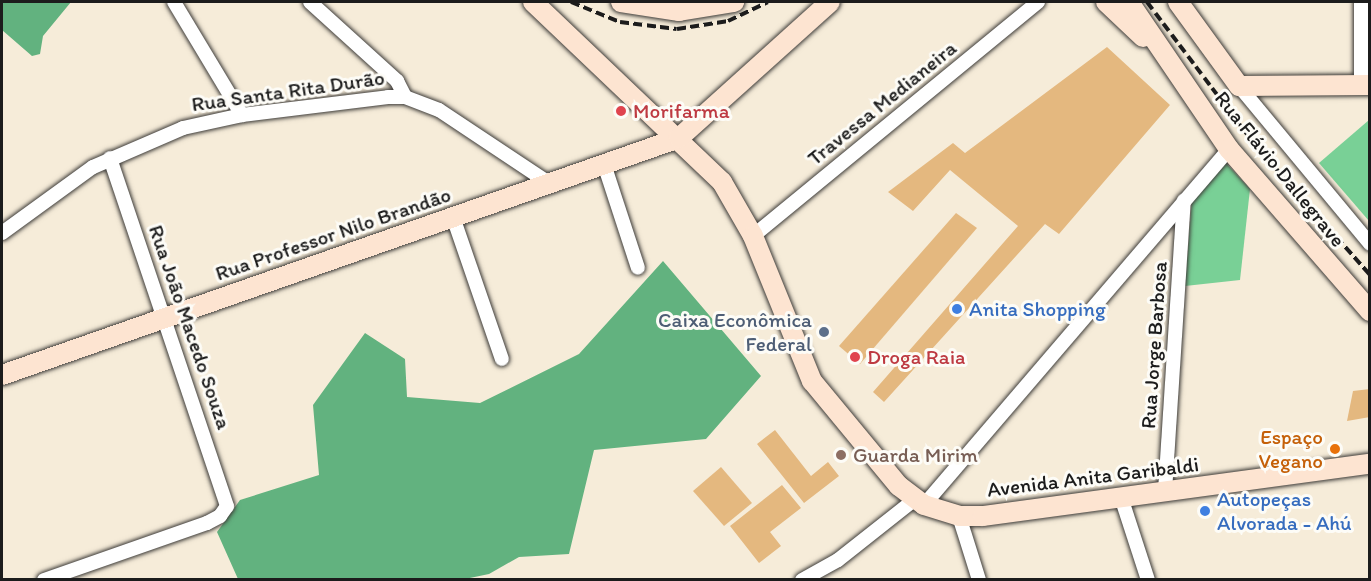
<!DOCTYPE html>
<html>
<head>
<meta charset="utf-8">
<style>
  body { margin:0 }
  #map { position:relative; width:1371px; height:581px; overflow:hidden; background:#f6ecd9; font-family:Itim,sans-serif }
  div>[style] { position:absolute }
  .green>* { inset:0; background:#79d096 }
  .forest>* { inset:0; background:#62b27f }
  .building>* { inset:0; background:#e4b87f }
  .roads { filter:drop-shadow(0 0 2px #3d3b38) drop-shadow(0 0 2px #3d3b38) }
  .street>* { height:14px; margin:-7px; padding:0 7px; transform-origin:7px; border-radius:7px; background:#fff }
  .secondary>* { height:20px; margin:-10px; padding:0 10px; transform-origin:10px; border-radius:10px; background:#fde4d1 }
  .rail>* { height:4px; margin-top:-2px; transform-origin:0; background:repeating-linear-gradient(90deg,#1c1c1c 0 9px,transparent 0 13.5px) }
  .dots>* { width:16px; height:16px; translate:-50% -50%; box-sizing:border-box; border:3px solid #fdfcf7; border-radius:50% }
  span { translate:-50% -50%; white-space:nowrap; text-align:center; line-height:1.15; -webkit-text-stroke:6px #fdfcf7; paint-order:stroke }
  .street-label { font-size:21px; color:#1c1c1c }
  .health-label { font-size:21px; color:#be3a42 }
  .left { translate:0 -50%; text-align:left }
  .shop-label { font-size:21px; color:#366cbe }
  .service-label { font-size:21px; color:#4e5e75 }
  .right { translate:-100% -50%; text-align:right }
  .food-label { font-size:21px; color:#c56008 }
  .education-label { font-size:21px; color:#785e54 }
  .frame { position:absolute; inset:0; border:3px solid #1c1c1c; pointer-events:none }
</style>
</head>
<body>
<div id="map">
  <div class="green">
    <div style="clip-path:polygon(1369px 120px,1369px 221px,1319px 163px)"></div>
    <div style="clip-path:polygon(1225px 162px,1250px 189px,1240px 280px,1185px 286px,1192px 199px)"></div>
  </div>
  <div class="forest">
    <div style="clip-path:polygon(2px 2px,71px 2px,43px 36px,40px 54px,32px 56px,2px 30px)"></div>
    <div style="clip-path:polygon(663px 261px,761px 376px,706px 439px,594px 450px,569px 554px,519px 557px,489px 574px,465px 579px,238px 579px,217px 532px,240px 500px,319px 475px,313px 405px,365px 333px,405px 359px,407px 397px,480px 403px,579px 354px)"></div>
  </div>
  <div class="building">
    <div style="clip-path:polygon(1107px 47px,1170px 105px,1059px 234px,1045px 224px,884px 402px,873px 392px,1018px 226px,950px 170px,913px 211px,888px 192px,953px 143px,965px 153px)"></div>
    <div style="clip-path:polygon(956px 213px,977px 228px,860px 364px,839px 346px)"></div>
    <div style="clip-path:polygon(1370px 389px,1370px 417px,1347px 421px,1353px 391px)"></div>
    <div style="clip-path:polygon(775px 430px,811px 476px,828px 462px,839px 476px,804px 503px,757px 444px)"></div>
    <div style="clip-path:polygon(721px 467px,752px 503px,724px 526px,693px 491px)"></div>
    <div style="clip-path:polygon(782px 485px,801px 508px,770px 532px,781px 546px,759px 563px,730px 526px)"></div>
  </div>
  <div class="roads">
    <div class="street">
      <div style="left:174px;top:2px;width:132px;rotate:59deg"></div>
      <div style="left:310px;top:2px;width:118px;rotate:42.2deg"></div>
      <div style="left:397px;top:81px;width:18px;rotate:63deg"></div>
      <div style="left:1361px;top:2px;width:83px;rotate:90deg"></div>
      <div style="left:1239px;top:86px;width:205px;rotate:50.3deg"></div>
      <div style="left:604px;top:164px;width:109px;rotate:71.9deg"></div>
      <div style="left:453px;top:217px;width:150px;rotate:71deg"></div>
      <div style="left:2px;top:233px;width:112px;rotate:-36deg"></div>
      <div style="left:93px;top:167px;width:98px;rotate:-23.4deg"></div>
      <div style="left:183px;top:128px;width:60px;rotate:-12.4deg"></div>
      <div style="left:242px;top:115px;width:147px;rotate:-7deg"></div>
      <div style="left:388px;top:97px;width:17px"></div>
      <div style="left:405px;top:97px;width:36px;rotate:21deg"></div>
      <div style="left:439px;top:110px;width:132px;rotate:33.6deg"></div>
      <div style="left:753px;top:236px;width:369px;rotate:-39.4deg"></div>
      <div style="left:1165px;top:491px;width:291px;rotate:-86.3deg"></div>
      <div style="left:1121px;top:497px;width:87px;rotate:72deg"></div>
      <div style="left:924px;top:505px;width:469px;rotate:-49.4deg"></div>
      <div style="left:959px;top:516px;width:67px;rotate:72.6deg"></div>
      <div style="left:44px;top:580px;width:173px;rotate:-19.3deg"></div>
      <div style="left:207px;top:523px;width:15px;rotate:-28deg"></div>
      <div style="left:220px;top:516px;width:12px;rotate:-55deg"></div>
      <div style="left:227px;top:506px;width:367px;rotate:-108.6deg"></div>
      <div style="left:802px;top:580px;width:41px;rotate:-29.1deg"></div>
      <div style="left:838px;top:560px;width:97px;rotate:-38.3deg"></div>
    </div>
    <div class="secondary">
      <div style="left:533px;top:2px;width:261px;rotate:43.6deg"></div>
      <div style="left:722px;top:182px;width:62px;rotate:60.1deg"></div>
      <div style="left:753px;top:236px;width:157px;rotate:67.9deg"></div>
      <div style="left:812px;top:381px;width:136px;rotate:50.4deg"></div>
      <div style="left:899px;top:486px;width:31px;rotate:37deg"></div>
      <div style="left:924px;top:505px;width:37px;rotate:17deg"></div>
      <div style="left:959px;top:516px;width:24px"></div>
      <div style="left:983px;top:516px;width:390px;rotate:-7.7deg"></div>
      <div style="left:621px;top:2px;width:59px;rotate:8.8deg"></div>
      <div style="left:679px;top:11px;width:56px;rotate:-9.3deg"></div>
      <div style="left:1106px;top:2px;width:51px;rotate:43.4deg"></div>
      <div style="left:1129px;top:2px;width:178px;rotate:55.8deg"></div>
      <div style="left:1229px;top:149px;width:215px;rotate:49deg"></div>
      <div style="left:1178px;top:2px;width:104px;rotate:54deg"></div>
      <div style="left:1239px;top:86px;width:131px;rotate:-0.4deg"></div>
      <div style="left:2px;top:375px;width:717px;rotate:-19.29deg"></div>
      <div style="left:679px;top:138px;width:203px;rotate:-42deg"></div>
    </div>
  </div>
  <div class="rail">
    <div style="left:571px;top:2px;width:53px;rotate:22.2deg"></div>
    <div style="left:620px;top:22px;width:57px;rotate:7deg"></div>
    <div style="left:677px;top:29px;width:52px;rotate:-8.9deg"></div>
    <div style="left:728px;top:21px;width:44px;rotate:-25.4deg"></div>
    <div style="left:1147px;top:2px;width:181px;rotate:52.9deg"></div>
    <div style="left:1256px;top:146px;width:172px;rotate:48.5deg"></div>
  </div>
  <div class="dots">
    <div style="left:621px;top:111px;background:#e0444e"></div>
    <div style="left:957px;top:309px;background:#3f7fe0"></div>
    <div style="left:824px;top:332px;background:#5c6f8a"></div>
    <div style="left:855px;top:357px;background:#e0444e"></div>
    <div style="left:1335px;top:449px;background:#e8710a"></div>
    <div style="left:841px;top:455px;background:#8d6e63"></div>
    <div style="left:1205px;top:511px;background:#3f7fe0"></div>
  </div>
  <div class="street-label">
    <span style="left:288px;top:91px;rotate:-8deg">Rua Santa Rita Durão</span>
    <span style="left:882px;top:103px;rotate:-39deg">Travessa Medianeira</span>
    <span style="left:1280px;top:169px;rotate:51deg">Rua Flávio Dallegrave</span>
    <span style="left:333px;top:234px;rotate:-19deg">Rua Professor Nilo Brandão</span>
    <span style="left:190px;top:327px;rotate:71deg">Rua João Macedo Souza</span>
    <span style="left:1154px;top:345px;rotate:-86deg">Rua Jorge Barbosa</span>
    <span style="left:1093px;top:477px;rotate:-7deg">Avenida Anita Garibaldi</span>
  </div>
  <div class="health-label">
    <span class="left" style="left:633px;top:111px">Morifarma</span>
    <span class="left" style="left:867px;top:357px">Droga Raia</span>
  </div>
  <div class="shop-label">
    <span class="left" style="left:969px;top:309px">Anita Shopping</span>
    <span class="left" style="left:1217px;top:511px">Autopeças<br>Alvorada - Ahú</span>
  </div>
  <div class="service-label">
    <span class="right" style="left:812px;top:332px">Caixa Econômica<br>Federal</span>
  </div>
  <div class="food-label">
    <span class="right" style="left:1323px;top:449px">Espaço<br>Vegano</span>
  </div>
  <div class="education-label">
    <span class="left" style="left:853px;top:455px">Guarda Mirim</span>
  </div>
  <div class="frame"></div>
</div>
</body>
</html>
